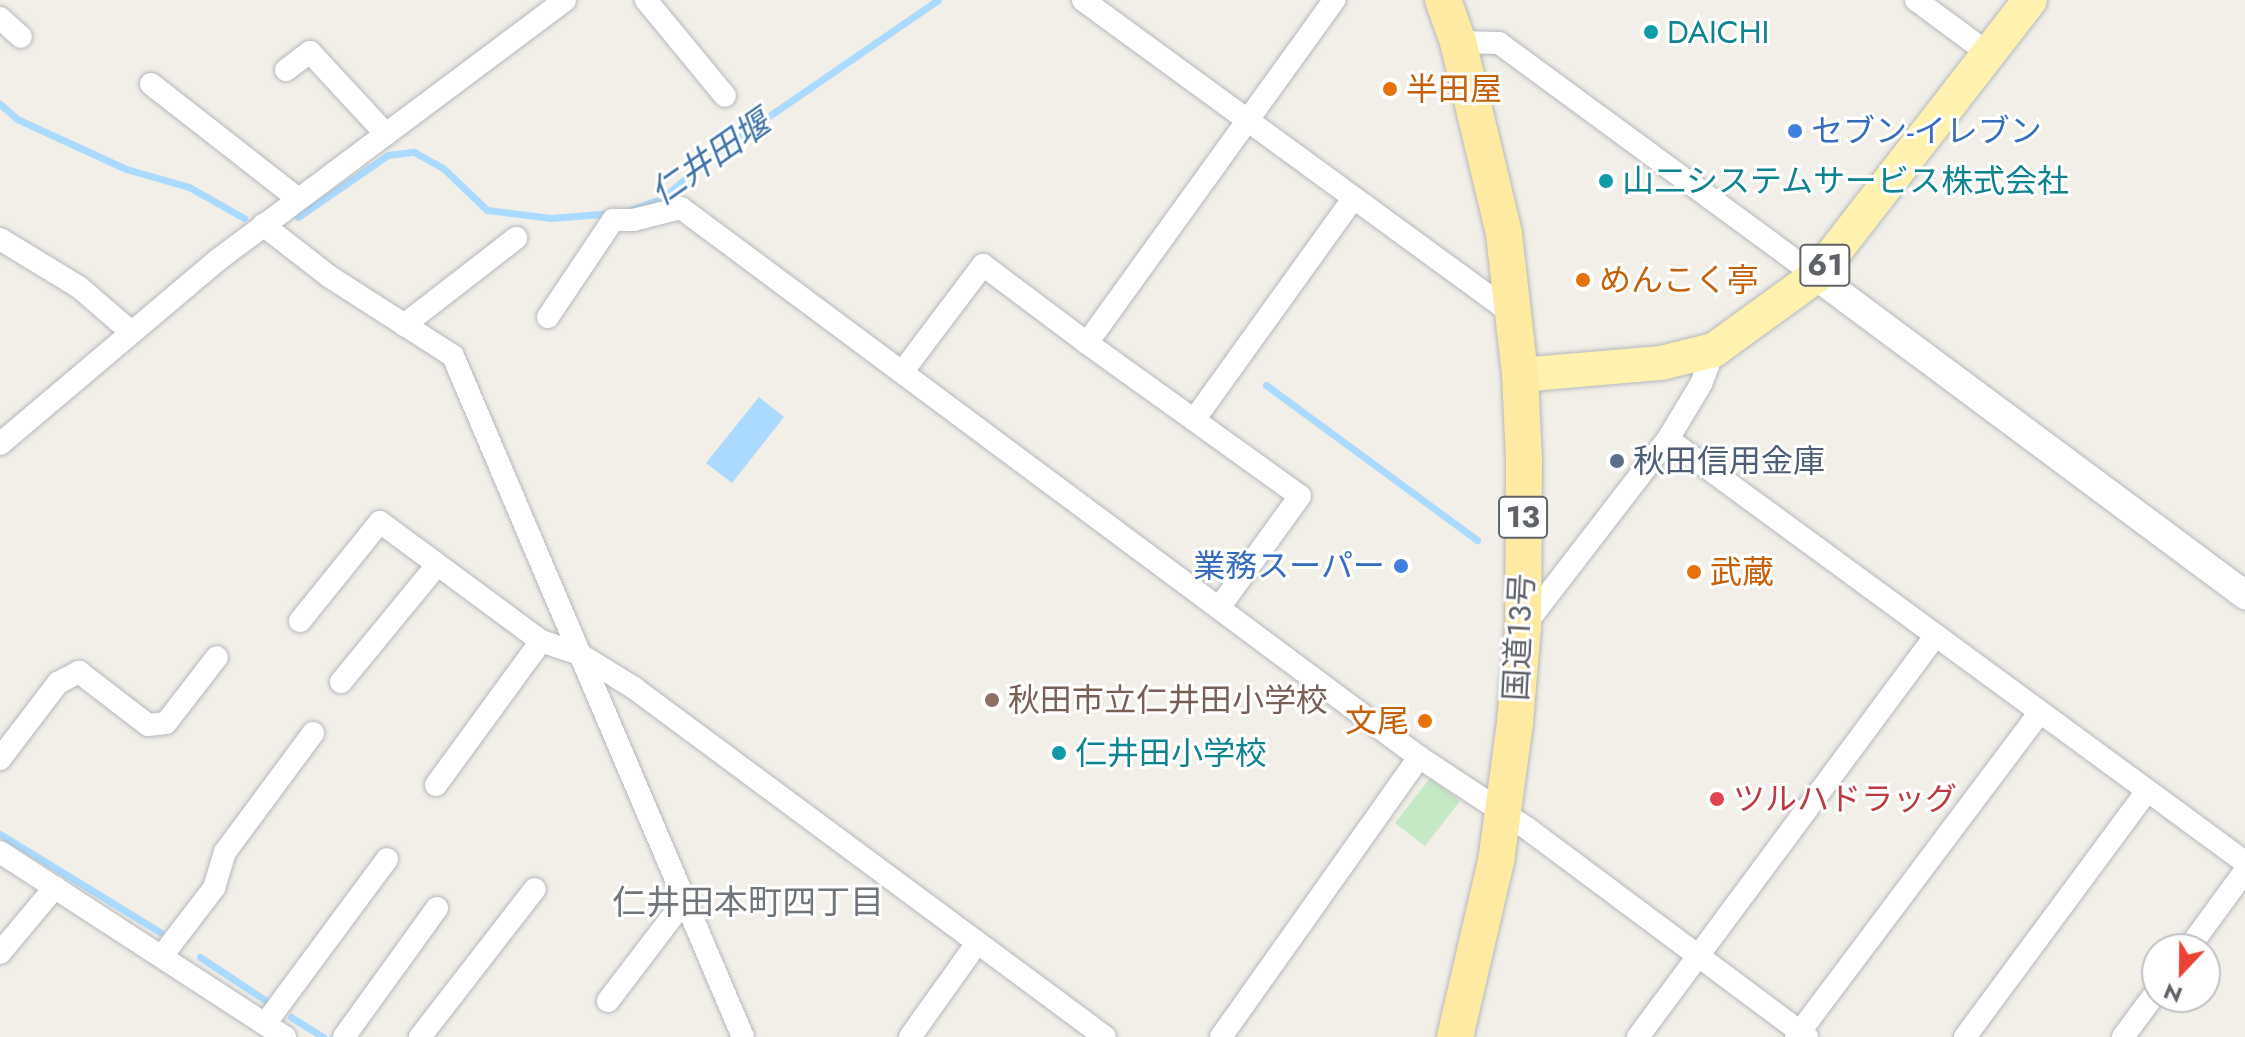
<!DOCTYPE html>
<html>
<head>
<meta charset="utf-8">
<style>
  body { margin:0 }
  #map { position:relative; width:2245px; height:1037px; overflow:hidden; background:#f1efe8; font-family:Jost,"Noto Sans JP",sans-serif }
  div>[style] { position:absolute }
  .green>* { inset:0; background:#c5e8c5 }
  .water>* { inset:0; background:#aadaff }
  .stream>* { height:7px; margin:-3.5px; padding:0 3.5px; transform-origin:3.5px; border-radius:3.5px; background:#aadaff }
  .roads { filter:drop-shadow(0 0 2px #b5b8bc) drop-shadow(0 0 2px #b5b8bc) }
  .minor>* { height:22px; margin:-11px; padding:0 11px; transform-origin:11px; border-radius:11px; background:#fff }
  .tertiary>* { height:28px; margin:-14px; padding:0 14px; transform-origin:14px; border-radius:14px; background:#fff }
  .primary>* { height:34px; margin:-17px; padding:0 17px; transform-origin:17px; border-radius:17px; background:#fff2af }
  .trunk>* { height:36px; margin:-18px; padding:0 18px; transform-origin:18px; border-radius:18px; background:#feeaa1 }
  .dots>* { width:22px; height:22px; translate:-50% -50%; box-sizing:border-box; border:4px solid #fff; border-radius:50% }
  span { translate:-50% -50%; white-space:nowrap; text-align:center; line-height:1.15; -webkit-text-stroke:6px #fff; paint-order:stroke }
  .shield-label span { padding:2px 6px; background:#fff; border:2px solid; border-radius:6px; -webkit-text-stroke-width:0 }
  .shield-label { font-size:30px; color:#5f6368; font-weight:700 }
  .culture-label { font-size:32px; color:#0d838f }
  .left { translate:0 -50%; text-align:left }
  .food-label { font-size:32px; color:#c56008 }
  .right { translate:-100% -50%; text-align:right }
  .shop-label { font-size:32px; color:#366cbe }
  .service-label { font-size:32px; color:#4e5e75 }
  .street-label { font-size:32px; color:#5f6368 }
  .education-label { font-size:32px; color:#785e54 }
  .health-label { font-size:32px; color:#be3a42 }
  .water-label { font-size:34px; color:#4174aa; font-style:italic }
  .neighbourhood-label { font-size:34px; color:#70757a }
  .north { position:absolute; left:2141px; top:933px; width:80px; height:80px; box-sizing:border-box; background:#fff; border:2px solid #bfc1c3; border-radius:50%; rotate:202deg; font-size:22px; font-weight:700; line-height:32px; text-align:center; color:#5f6368 }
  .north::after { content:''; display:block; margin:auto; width:28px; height:36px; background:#ea4335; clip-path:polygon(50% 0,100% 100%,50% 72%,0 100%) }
</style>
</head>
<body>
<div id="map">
  <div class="green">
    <div style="clip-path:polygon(1430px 778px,1460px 801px,1425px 846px,1395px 823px)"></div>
  </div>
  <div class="water">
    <div style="clip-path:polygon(759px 397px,784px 417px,732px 483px,706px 463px)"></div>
  </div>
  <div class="stream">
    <div style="left:0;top:104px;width:23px;rotate:41deg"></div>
    <div style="left:17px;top:119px;width:120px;rotate:24.6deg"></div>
    <div style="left:126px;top:169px;width:66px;rotate:15.9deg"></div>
    <div style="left:189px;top:187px;width:63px;rotate:29.4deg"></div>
    <div style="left:630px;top:210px;width:33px;rotate:-20deg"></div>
    <div style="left:661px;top:199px;width:78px;rotate:-39.8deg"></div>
    <div style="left:721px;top:149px;width:263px;rotate:-34.5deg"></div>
    <div style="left:298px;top:217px;width:109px;rotate:-34.6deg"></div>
    <div style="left:388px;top:155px;width:26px;rotate:-7deg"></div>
    <div style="left:414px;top:152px;width:33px;rotate:29deg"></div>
    <div style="left:443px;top:168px;width:61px;rotate:43.7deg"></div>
    <div style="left:487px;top:210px;width:64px;rotate:7.1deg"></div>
    <div style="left:551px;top:218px;width:63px;rotate:-4.5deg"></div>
    <div style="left:1266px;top:385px;width:262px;rotate:36.3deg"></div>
    <div style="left:0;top:834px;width:188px;rotate:31.5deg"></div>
    <div style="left:200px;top:957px;width:85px;rotate:33.5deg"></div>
    <div style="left:291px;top:1017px;width:38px;rotate:32deg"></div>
  </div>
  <div class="roads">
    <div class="minor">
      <div style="left:646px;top:0;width:124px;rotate:50.5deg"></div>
      <div style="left:1083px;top:0;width:532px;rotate:36.14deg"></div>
      <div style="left:1916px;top:0;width:91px;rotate:36.5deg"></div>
      <div style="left:0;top:18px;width:28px;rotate:42deg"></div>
      <div style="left:1458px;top:42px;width:41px;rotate:1.4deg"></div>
      <div style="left:1499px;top:43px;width:393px;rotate:36.3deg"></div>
      <div style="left:286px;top:70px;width:30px;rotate:-37deg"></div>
      <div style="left:310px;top:52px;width:112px;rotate:47.2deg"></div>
      <div style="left:151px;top:84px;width:187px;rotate:38deg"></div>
      <div style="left:263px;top:225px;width:85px;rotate:37.8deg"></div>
      <div style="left:330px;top:277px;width:146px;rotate:32.7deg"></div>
      <div style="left:453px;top:356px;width:740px;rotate:66.93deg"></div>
      <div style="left:0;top:239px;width:92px;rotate:31.3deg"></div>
      <div style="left:79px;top:287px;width:69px;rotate:40.9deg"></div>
      <div style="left:548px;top:317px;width:117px;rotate:-56.2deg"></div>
      <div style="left:613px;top:220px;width:20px"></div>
      <div style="left:633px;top:220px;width:49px;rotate:-14deg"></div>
      <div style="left:681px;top:208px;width:920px;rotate:36.65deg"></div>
      <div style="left:1419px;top:757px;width:131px;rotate:33.4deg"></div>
      <div style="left:1528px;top:829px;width:348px;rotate:36.7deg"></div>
      <div style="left:404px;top:325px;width:142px;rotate:-37.8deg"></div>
      <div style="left:1087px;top:343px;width:262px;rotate:35.7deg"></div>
      <div style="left:1300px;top:496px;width:138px;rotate:125.9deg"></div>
      <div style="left:903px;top:371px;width:133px;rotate:-53deg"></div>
      <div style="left:983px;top:265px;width:130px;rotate:36.9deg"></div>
      <div style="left:1087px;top:343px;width:423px;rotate:-54.2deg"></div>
      <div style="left:1194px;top:420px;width:272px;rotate:-54.3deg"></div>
      <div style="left:1668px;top:439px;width:715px;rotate:36.25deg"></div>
      <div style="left:0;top:444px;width:287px;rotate:-40.2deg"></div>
      <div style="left:219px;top:259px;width:432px;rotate:-36.8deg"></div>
      <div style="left:300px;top:621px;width:127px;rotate:-51.1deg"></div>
      <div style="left:380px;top:522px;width:200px;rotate:36.5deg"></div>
      <div style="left:541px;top:641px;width:40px;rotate:18.9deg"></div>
      <div style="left:579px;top:654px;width:65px;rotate:31.7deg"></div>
      <div style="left:634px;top:688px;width:586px;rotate:36.54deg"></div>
      <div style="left:1524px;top:626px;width:236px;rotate:-52.4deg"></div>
      <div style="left:1668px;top:439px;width:64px;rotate:-59deg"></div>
      <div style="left:1701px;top:384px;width:36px;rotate:-69deg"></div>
      <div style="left:341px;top:682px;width:151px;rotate:-50.6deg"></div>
      <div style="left:0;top:759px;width:96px;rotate:-52.7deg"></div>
      <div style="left:58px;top:683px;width:24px;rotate:-28deg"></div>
      <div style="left:79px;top:672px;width:87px;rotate:37.5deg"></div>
      <div style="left:148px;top:725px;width:18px;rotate:-6deg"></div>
      <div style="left:166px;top:723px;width:83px;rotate:-52.3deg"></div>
      <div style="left:436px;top:785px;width:178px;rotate:-53.9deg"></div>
      <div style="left:0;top:852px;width:340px;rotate:33deg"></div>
      <div style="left:2188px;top:949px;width:97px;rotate:-53.8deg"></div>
      <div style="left:0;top:953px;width:86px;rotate:-50.2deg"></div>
      <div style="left:162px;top:956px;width:86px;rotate:-52.6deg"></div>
      <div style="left:214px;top:888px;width:38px;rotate:-73deg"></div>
      <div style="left:225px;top:852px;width:148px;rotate:-53.5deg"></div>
      <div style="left:608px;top:1001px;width:127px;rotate:-52.7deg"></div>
      <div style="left:265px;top:1024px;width:205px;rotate:-53.5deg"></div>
      <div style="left:344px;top:1037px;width:159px;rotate:-54.2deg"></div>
      <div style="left:420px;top:1037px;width:187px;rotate:-52.2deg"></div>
      <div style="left:910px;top:1037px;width:115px;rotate:-54.5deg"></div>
      <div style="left:1221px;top:1037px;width:343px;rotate:-54.7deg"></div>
      <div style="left:1638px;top:1037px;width:500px;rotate:-53.45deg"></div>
      <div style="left:1796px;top:1037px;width:406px;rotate:-53.1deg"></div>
      <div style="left:1965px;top:1037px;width:306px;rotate:-53.5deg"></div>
      <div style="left:2123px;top:1037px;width:57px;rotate:-53.5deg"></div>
    </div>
    <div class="tertiary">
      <div style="left:1816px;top:276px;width:535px;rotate:36.63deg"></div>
    </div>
    <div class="primary">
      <div style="left:1520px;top:375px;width:142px;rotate:-4.9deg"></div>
      <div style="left:1661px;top:363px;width:55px;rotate:-13.8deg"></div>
      <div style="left:1714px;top:350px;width:126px;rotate:-36deg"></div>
      <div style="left:1816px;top:276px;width:349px;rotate:-52.2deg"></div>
    </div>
    <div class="trunk">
      <div style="left:1443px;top:0;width:45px;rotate:70.3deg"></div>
      <div style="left:1458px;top:42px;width:197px;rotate:76.5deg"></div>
      <div style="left:1504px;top:234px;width:142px;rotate:83.5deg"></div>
      <div style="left:1520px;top:375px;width:84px;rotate:87.3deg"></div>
      <div style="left:1524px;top:459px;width:168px;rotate:90.3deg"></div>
      <div style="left:1523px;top:627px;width:96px;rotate:94.8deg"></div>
      <div style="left:1515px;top:723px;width:139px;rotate:97.8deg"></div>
      <div style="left:1496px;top:861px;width:181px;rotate:103.1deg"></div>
    </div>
  </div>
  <div class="dots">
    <div style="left:1651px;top:32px;background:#0f9aa8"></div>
    <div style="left:1390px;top:89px;background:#e8710a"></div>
    <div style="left:1795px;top:131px;background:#3f7fe0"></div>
    <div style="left:1606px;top:181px;background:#0f9aa8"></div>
    <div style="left:1583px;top:280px;background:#e8710a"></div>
    <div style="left:1617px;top:461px;background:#5c6f8a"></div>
    <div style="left:1401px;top:566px;background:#3f7fe0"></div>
    <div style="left:1694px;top:572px;background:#e8710a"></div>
    <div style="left:992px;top:700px;background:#8d6e63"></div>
    <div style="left:1425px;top:721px;background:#e8710a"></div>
    <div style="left:1059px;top:753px;background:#0f9aa8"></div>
    <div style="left:1717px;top:799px;background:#e0444e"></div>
  </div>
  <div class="shield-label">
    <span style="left:1825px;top:265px">61</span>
    <span style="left:1523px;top:517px">13</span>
  </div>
  <div class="culture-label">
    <span class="left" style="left:1667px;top:32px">DAICHI</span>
    <span class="left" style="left:1622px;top:181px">山二システムサービス株式会社</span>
    <span class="left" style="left:1075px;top:753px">仁井田小学校</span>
  </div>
  <div class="food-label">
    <span class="left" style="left:1406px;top:89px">半田屋</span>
    <span class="left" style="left:1599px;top:280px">めんこく亭</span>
    <span class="left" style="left:1710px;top:572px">武蔵</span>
    <span class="right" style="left:1409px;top:721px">文尾</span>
  </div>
  <div class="shop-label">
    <span class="left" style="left:1811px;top:131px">セブン-イレブン</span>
    <span class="right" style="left:1385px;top:566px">業務スーパー</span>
  </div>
  <div class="service-label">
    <span class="left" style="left:1633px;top:461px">秋田信用金庫</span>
  </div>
  <div class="street-label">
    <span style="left:1519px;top:637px;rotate:-87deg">国道13号</span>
  </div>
  <div class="education-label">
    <span class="left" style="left:1008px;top:700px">秋田市立仁井田小学校</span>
  </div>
  <div class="health-label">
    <span class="left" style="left:1733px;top:799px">ツルハドラッグ</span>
  </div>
  <div class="water-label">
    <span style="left:710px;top:158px;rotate:-35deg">仁井田堰</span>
  </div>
  <div class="neighbourhood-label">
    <span style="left:748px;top:903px">仁井田本町四丁目</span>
  </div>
  <div class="north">N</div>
</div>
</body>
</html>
